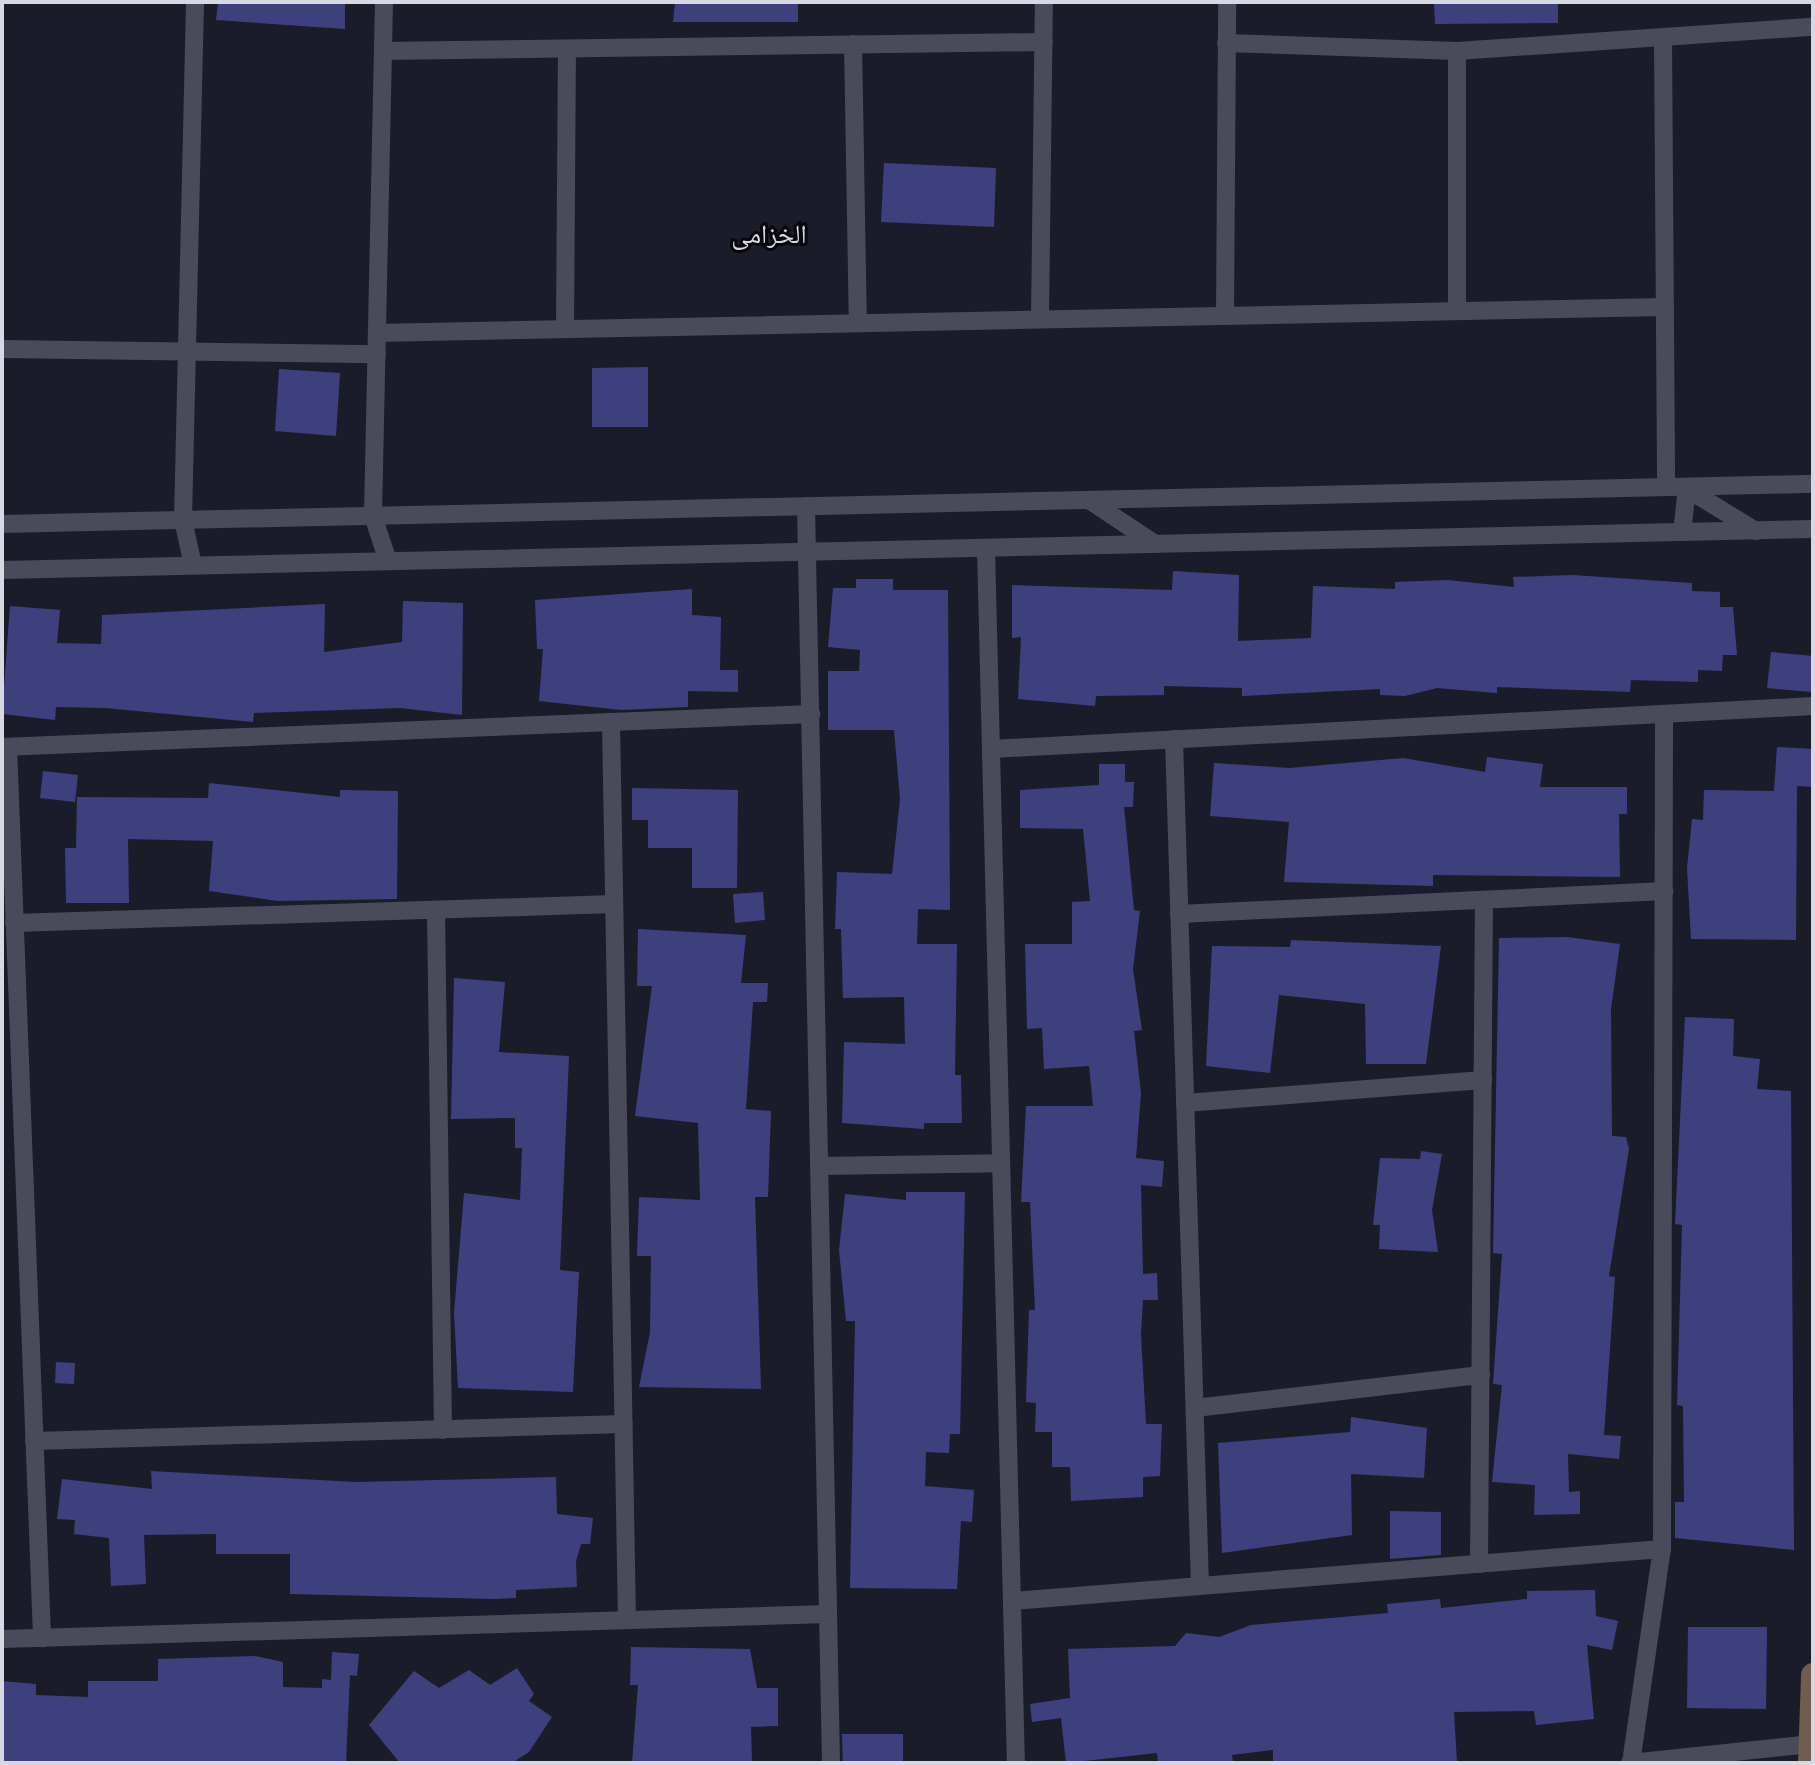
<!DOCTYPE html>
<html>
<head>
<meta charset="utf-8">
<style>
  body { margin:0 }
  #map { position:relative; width:1815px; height:1765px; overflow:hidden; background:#1b1c2a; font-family:"PT Serif","Noto Naskh Arabic",serif }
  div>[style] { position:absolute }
  .building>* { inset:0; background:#3e407e }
  .street>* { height:18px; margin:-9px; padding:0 9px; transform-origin:9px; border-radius:9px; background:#494b5b }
  .secondary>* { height:24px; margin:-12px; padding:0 12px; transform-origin:12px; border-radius:12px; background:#6f5d50 }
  span { translate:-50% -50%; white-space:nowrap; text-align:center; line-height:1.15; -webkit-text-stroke:6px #07070d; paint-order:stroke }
  .neighbourhood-label { font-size:26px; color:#d7d8e2 }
  .frame { position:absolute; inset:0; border:4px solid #d7d8e2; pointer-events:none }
</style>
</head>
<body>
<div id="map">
  <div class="building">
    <div style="clip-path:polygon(218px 2px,345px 2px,345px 29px,216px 20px)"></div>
    <div style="clip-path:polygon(675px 2px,798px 2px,798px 22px,673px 22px)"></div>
    <div style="clip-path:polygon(1434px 2px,1558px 2px,1558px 23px,1435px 24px)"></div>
    <div style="clip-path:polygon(884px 163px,996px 168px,994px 227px,881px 222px)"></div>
    <div style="clip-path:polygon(648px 367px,648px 427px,592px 427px,592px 368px)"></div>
    <div style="clip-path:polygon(279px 369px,340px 373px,336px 436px,275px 431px)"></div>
    <div style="clip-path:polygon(1173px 571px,1239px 575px,1238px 641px,1311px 638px,1313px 586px,1395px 589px,1395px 582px,1447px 580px,1514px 587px,1513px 577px,1572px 575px,1692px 583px,1692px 591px,1720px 592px,1720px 607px,1733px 607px,1737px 655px,1723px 655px,1722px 671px,1698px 670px,1698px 682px,1631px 680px,1630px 692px,1497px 687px,1497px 693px,1437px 688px,1405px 696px,1380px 695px,1380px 689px,1242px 696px,1242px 688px,1164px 686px,1164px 695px,1096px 696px,1095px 706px,1018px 699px,1021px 637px,1012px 638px,1012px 585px,1172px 590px)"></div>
    <div style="clip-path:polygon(856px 579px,893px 579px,893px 590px,948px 590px,950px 910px,918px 909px,917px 944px,957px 944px,955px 1075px,961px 1075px,962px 1123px,924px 1123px,924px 1129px,842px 1123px,844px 1042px,905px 1044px,904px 997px,843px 998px,841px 929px,835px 929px,837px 872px,892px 874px,900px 799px,894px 730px,828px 730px,828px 671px,859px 671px,860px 650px,828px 647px,833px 588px,856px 588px)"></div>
    <div style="clip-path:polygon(692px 589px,692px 615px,721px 617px,720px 670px,738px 670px,738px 692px,688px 691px,688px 707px,621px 710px,539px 701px,543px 649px,537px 649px,535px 600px)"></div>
    <div style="clip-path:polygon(403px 601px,463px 603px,462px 715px,400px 708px,254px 713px,253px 722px,105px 708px,56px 707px,55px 720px,2px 714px,10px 606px,60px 610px,57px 643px,101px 644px,102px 615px,325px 604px,324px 652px,402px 642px)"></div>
    <div style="clip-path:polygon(1771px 652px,1813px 656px,1811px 692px,1767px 688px)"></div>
    <div style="clip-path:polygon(1777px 747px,1813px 749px,1813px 787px,1797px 786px,1796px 940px,1691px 939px,1687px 868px,1692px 819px,1703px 820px,1704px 790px,1774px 791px)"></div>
    <div style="clip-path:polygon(1487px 757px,1543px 764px,1540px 787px,1627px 787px,1627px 814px,1619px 814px,1620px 877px,1433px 875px,1433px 886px,1284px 882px,1289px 822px,1210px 816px,1214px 763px,1290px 768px,1403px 758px,1485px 772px)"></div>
    <div style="clip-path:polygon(1099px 764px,1125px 764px,1125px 782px,1134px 782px,1133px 807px,1124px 807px,1134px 910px,1140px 911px,1133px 969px,1142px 1030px,1134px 1031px,1141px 1093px,1136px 1158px,1164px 1161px,1162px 1187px,1141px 1185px,1143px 1274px,1157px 1273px,1158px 1300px,1143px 1300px,1141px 1335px,1146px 1424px,1162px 1424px,1161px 1448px,1160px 1476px,1143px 1477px,1143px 1497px,1071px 1501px,1070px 1467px,1052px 1467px,1052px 1432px,1035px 1432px,1036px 1403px,1026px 1402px,1029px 1310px,1035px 1310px,1030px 1202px,1021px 1202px,1026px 1106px,1093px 1106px,1089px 1066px,1044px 1069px,1042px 1028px,1027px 1029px,1025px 944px,1072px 944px,1072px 902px,1090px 901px,1083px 829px,1020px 828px,1020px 790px,1099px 785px)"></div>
    <div style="clip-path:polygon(43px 771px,78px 775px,75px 802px,40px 798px)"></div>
    <div style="clip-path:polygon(209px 783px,340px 797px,340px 790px,398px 791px,397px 899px,278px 901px,209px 891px,213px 841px,128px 839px,129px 903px,66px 903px,65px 848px,76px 848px,77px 797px,208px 798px)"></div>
    <div style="clip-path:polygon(632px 788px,738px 790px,737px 888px,692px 888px,692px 848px,648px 848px,648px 820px,632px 820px)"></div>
    <div style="clip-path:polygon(763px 892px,765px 920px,735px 923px,733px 894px)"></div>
    <div style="clip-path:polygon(638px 929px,746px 935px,741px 983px,768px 983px,767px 1002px,753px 1002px,746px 1109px,771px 1111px,768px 1197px,755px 1197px,761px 1389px,639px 1387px,650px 1332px,651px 1256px,637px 1256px,639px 1197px,700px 1200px,698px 1123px,635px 1116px,652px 986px,637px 986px)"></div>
    <div style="clip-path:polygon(1567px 937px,1620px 944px,1611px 1009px,1612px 1136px,1626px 1137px,1629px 1149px,1609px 1276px,1615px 1277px,1604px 1435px,1621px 1436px,1619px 1459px,1568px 1454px,1569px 1492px,1580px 1491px,1580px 1514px,1534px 1515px,1535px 1485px,1492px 1482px,1502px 1385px,1493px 1384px,1502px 1254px,1493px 1253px,1499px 938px)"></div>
    <div style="clip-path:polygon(1291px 940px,1441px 946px,1426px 1064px,1366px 1064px,1365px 1004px,1279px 995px,1270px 1073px,1206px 1066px,1212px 946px,1290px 947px)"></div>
    <div style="clip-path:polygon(454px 978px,505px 982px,499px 1052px,569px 1056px,560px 1270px,579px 1272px,573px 1392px,458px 1388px,454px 1313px,464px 1193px,520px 1200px,522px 1148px,515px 1148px,515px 1118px,451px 1119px)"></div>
    <div style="clip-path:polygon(1685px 1017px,1734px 1019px,1733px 1056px,1760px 1059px,1757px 1089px,1791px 1091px,1794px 1550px,1675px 1538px,1675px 1502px,1684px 1502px,1683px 1406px,1677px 1405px,1682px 1225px,1675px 1224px)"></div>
    <div style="clip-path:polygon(1421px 1151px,1442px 1154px,1432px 1210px,1438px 1252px,1379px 1249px,1380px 1225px,1373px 1225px,1380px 1158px,1420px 1159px)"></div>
    <div style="clip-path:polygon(906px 1192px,965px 1192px,960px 1434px,950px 1434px,949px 1453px,926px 1452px,925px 1486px,974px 1490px,972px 1522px,961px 1521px,957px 1589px,850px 1588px,855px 1321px,846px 1321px,839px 1250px,845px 1194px,906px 1200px)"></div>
    <div style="clip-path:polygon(56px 1362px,75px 1363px,74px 1384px,55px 1383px)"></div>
    <div style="clip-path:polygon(1351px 1417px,1427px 1428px,1424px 1478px,1351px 1474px,1352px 1535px,1222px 1553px,1218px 1443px,1350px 1432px)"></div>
    <div style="clip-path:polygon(151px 1471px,356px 1482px,556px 1477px,557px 1514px,593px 1518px,590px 1544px,581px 1544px,576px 1561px,577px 1587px,516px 1590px,516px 1598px,494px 1599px,290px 1594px,290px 1554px,216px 1554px,216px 1534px,144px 1535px,146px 1584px,111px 1586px,109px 1538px,74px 1534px,75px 1520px,57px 1519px,62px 1479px,152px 1489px)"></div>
    <div style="clip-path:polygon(1390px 1511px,1441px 1512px,1441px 1555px,1390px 1559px)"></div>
    <div style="clip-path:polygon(1595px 1590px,1596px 1616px,1618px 1621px,1612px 1650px,1587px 1645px,1594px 1719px,1536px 1725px,1534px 1711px,1454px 1712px,1457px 1763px,1273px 1763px,1273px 1750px,1232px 1755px,1233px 1763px,1158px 1763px,1157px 1753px,1066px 1763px,1061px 1718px,1032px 1722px,1030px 1704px,1070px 1698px,1068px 1649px,1175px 1646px,1186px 1633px,1219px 1637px,1251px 1625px,1388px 1613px,1387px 1604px,1440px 1599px,1441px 1608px,1527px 1599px,1527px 1591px)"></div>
    <div style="clip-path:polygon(1688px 1627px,1767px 1627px,1766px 1709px,1687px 1708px)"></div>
    <div style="clip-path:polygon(631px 1647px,750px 1649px,757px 1688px,778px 1688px,778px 1726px,751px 1727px,752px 1763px,632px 1763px,638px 1685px,630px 1685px)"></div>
    <div style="clip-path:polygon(332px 1652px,359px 1654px,357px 1676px,350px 1675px,346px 1763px,2px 1763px,2px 1681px,36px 1684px,36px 1695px,88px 1697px,88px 1681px,158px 1681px,158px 1659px,255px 1656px,283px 1662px,283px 1687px,322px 1688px,322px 1679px,331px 1680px)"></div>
    <div style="clip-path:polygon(517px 1668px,534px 1694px,529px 1701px,552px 1717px,529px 1752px,512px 1763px,400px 1763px,369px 1725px,414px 1671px,439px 1688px,469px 1670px,490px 1685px)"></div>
    <div style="clip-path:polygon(842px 1734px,903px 1734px,903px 1763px,843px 1763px)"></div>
  </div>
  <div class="street">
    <div style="left:384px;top:2px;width:514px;rotate:91.23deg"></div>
    <div style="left:373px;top:516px;width:47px;rotate:71.6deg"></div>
    <div style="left:1663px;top:39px;width:448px;rotate:89.6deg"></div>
    <div style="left:1226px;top:43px;width:231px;rotate:2deg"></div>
    <div style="left:1457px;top:51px;width:357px;rotate:-3.9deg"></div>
    <div style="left:853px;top:44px;width:279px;rotate:89deg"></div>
    <div style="left:383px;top:51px;width:661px;rotate:-0.78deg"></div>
    <div style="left:1457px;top:51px;width:260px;rotate:90deg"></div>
    <div style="left:1225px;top:316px;width:314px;rotate:-89.6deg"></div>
    <div style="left:1040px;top:319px;width:317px;rotate:-89.3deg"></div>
    <div style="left:565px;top:329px;width:280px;rotate:-89.6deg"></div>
    <div style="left:377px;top:333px;width:1288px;rotate:-1.16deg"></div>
    <div style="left:2px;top:349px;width:375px;rotate:0.8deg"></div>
    <div style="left:1089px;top:500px;width:79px;rotate:33.7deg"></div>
    <div style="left:806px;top:506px;width:1257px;rotate:88.86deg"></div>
    <div style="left:2px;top:524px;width:1811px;rotate:-1.27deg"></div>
    <div style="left:1682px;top:532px;width:43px;rotate:-83.4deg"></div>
    <div style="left:1687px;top:489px;width:81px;rotate:31.3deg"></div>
    <div style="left:986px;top:548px;width:1215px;rotate:88.59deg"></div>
    <div style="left:193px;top:565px;width:46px;rotate:-102.5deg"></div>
    <div style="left:183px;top:520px;width:518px;rotate:-88.67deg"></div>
    <div style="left:2px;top:570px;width:1811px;rotate:-1.3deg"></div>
    <div style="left:611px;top:722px;width:898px;rotate:88.98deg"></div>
    <div style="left:1174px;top:739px;width:847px;rotate:88.24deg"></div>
    <div style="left:2px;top:747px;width:810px;rotate:-2.34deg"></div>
    <div style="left:8px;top:747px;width:892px;rotate:87.81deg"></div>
    <div style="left:991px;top:749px;width:823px;rotate:-2.99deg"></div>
    <div style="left:436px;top:910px;width:520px;rotate:89.23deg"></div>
    <div style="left:1179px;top:914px;width:486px;rotate:-2.7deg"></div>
    <div style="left:14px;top:923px;width:600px;rotate:-1.81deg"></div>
    <div style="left:1185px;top:1103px;width:299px;rotate:-4.4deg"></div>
    <div style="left:819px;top:1166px;width:182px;rotate:-0.9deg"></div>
    <div style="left:1195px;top:1408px;width:288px;rotate:-6.6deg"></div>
    <div style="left:34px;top:1441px;width:590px;rotate:-1.65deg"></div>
    <div style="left:1479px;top:1564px;width:664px;rotate:-89.57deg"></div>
    <div style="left:1012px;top:1601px;width:652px;rotate:-4.57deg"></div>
    <div style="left:2px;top:1639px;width:826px;rotate:-1.73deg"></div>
    <div style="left:1630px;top:1763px;width:182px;rotate:-6deg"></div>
    <div style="left:1631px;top:1763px;width:216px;rotate:-81.8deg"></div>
    <div style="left:1662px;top:1549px;width:835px;rotate:-89.86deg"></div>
  </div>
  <div class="secondary">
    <div style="left:1810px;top:1763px;width:88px;rotate:-88deg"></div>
  </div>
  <div class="neighbourhood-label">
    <span style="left:769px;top:234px">الخزامى</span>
  </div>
  <div class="frame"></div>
</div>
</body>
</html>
